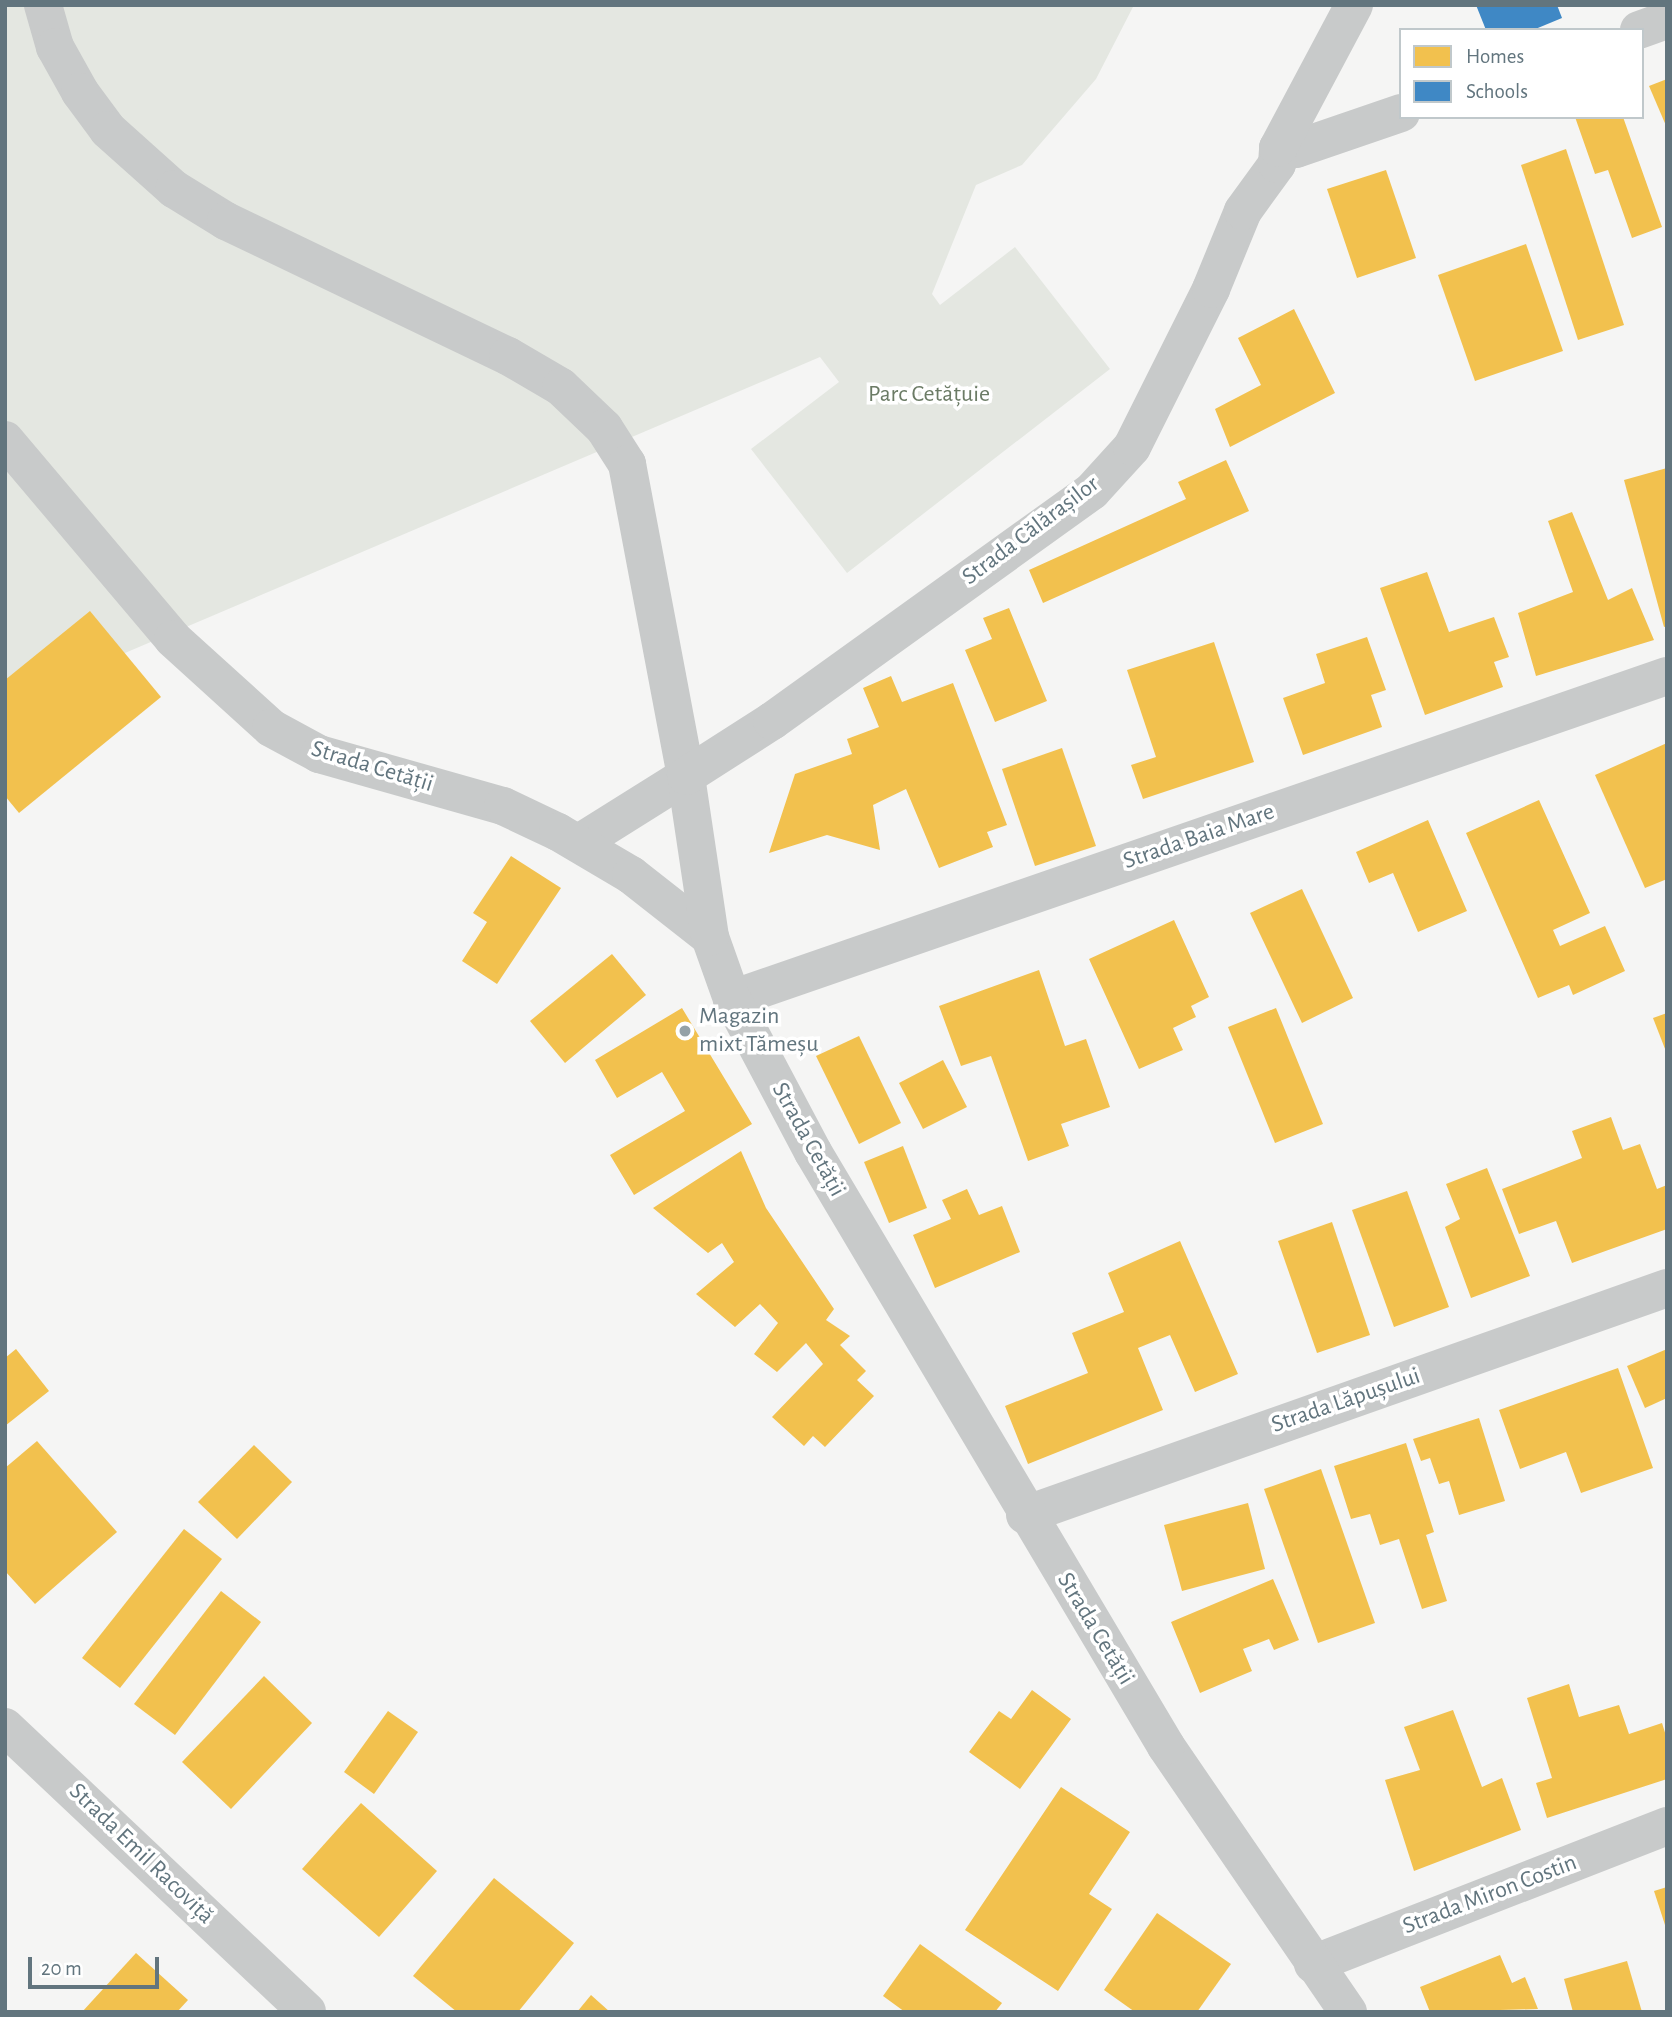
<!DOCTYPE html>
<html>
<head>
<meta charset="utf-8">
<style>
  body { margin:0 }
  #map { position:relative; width:1672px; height:2017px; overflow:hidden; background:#f5f5f4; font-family:"Alegreya Sans",sans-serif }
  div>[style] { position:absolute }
  .green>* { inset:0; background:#e4e7e1 }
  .homes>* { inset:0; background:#f2c14e }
  .schools>* { inset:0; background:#3f88c5 }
  .minor>* { height:38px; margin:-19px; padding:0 19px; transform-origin:19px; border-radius:19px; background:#c8caca }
  .dots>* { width:19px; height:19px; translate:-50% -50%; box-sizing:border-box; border:4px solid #fff; border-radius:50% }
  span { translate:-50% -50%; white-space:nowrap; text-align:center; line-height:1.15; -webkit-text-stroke:7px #fff; paint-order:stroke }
  .park-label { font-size:24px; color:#6b7b65 }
  .street-label { font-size:24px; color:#62757e }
  .poi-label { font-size:24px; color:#62757e }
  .left { translate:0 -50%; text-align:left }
  .frame { position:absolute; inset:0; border:7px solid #62757e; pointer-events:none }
  .legend { position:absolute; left:1399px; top:28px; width:245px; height:91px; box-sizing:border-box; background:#fff; border:2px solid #c0c8cb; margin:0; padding:9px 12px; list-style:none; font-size:21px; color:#62757e }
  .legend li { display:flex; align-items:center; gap:14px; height:35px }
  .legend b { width:35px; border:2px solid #c0c8cb }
  .scale { position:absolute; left:28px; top:1957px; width:131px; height:32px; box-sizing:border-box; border:4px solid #62757e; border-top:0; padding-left:9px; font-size:21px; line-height:24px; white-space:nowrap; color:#62757e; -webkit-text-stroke:5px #fff; paint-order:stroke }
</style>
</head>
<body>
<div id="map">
  <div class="green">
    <div style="clip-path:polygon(5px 5px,1134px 5px,1096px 79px,1022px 165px,976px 185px,932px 294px,940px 305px,1015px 247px,1110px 369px,847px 573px,751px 449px,839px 382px,820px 357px,5px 704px)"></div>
  </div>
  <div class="homes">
    <div style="clip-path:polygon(1667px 79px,1667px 128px,1649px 86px)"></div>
    <div style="clip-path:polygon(1575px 117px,1623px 117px,1662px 227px,1632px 238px,1608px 170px,1595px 174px)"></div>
    <div style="clip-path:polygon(1566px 149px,1624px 325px,1578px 340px,1521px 165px)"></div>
    <div style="clip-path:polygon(1386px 170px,1416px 258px,1357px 278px,1327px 189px)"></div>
    <div style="clip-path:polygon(1526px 244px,1563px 351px,1475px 381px,1438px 275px)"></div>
    <div style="clip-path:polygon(1294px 309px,1335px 393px,1230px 447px,1215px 409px,1261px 385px,1238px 338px)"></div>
    <div style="clip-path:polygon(1226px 460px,1249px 511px,1043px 603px,1029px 570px,1186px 499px,1178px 482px)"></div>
    <div style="clip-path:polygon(1667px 468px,1667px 626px,1664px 627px,1624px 480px)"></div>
    <div style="clip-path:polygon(1572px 512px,1608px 600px,1632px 588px,1654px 640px,1536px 676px,1518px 613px,1573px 592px,1548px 521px)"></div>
    <div style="clip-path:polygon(1427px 572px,1449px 632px,1494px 617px,1509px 657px,1494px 662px,1503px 687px,1425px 715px,1380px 588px)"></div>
    <div style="clip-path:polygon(1009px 608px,1047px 701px,995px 722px,965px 650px,992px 639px,983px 618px)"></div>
    <div style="clip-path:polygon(90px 611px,161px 697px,19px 813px,5px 796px,5px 680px)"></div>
    <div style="clip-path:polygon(1367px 637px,1386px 690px,1371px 695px,1382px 727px,1303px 755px,1283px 698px,1325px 683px,1316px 654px)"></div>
    <div style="clip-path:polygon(1214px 642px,1254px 762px,1143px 799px,1131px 765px,1156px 757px,1127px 670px)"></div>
    <div style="clip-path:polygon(891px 676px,902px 702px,953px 683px,1007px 825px,987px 832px,993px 847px,939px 868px,906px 789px,873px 805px,880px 850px,827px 835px,769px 853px,795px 774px,852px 754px,847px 739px,879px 727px,863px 688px)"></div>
    <div style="clip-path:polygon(1667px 743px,1667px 879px,1645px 888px,1595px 775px)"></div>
    <div style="clip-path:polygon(1062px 748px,1096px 846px,1035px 866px,1002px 769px)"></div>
    <div style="clip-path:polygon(1539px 800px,1590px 913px,1553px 930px,1560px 946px,1605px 926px,1625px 971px,1573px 995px,1569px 985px,1538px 998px,1466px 833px)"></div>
    <div style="clip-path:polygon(1428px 820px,1467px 911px,1418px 932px,1393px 873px,1369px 883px,1356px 852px)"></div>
    <div style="clip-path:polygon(511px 856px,561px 888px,497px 984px,462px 961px,487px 922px,473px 913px)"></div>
    <div style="clip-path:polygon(1302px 889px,1353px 998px,1302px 1023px,1250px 913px)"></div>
    <div style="clip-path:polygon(1174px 920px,1209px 997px,1191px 1006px,1196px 1017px,1173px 1028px,1183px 1050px,1139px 1069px,1089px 959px)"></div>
    <div style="clip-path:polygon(612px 954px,646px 995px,565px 1063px,530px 1021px)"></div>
    <div style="clip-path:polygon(1039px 970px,1065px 1046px,1086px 1039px,1110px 1107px,1061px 1124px,1069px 1146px,1028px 1161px,991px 1056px,961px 1066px,939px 1006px)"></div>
    <div style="clip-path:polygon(682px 1008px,752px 1124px,634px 1195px,610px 1155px,685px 1111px,662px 1072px,617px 1098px,595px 1060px)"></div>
    <div style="clip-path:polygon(1276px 1008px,1323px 1124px,1275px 1143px,1228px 1027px)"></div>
    <div style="clip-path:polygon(1667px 1013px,1667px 1054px,1653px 1018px)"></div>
    <div style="clip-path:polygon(859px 1036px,901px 1123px,859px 1144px,816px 1056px)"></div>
    <div style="clip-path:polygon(943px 1060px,967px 1107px,923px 1129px,899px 1083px)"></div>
    <div style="clip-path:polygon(1611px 1117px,1623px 1150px,1640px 1144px,1657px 1189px,1667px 1185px,1667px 1229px,1572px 1263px,1556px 1221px,1519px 1234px,1502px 1189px,1582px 1158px,1572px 1131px)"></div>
    <div style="clip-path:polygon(903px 1146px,927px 1208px,889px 1223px,864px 1162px)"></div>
    <div style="clip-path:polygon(741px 1151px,766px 1208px,834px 1309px,826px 1320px,850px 1336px,840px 1345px,866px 1371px,857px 1380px,874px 1396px,825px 1447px,813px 1436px,804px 1446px,772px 1417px,823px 1364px,806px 1343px,777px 1372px,754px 1354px,778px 1323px,760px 1304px,735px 1327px,696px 1294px,734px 1262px,722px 1243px,708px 1253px,653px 1208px)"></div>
    <div style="clip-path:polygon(1487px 1168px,1530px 1276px,1471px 1298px,1445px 1227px,1460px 1219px,1446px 1184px)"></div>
    <div style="clip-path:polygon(967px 1189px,979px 1215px,1002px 1206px,1020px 1252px,935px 1288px,913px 1235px,951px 1219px,942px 1200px)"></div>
    <div style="clip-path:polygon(1407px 1191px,1449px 1307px,1394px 1327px,1352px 1210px)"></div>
    <div style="clip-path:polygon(1332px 1222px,1370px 1335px,1317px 1353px,1278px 1241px)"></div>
    <div style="clip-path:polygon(1180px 1241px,1238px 1374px,1195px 1392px,1170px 1335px,1138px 1348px,1163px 1410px,1028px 1464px,1005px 1406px,1088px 1373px,1072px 1333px,1124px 1312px,1108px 1273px)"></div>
    <div style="clip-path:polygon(16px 1349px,49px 1391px,5px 1426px,5px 1358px)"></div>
    <div style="clip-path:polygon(1667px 1349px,1667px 1398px,1645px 1408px,1627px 1366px)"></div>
    <div style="clip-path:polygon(1618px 1368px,1653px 1468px,1581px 1493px,1566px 1452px,1520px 1469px,1499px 1410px)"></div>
    <div style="clip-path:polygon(1479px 1418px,1505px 1501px,1459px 1515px,1449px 1481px,1439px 1484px,1430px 1458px,1421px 1461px,1413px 1439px)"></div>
    <div style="clip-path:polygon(37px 1441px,117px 1532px,35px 1604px,5px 1571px,5px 1468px)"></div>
    <div style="clip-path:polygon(1406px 1443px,1434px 1532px,1426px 1535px,1447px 1601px,1422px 1609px,1399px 1539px,1380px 1545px,1370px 1514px,1351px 1519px,1334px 1466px)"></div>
    <div style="clip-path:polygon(254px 1445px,292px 1482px,237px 1539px,198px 1502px)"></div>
    <div style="clip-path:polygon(1321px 1469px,1375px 1623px,1318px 1643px,1264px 1489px)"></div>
    <div style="clip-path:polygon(1248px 1503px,1265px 1569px,1182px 1591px,1164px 1525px)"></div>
    <div style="clip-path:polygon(184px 1529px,222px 1559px,120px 1688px,82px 1658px)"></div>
    <div style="clip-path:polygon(1273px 1579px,1299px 1640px,1274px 1650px,1269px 1639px,1243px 1649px,1252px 1671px,1200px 1693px,1171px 1622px)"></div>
    <div style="clip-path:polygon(221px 1591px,261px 1622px,175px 1735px,134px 1704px)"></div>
    <div style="clip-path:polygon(264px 1676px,312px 1723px,231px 1809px,182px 1762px)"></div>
    <div style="clip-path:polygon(1569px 1684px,1579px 1717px,1619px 1705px,1629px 1734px,1662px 1723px,1667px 1739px,1667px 1779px,1547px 1818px,1536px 1783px,1552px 1778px,1527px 1698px)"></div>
    <div style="clip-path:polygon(1032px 1690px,1071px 1719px,1020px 1789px,969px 1752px,999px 1711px,1011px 1719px)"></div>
    <div style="clip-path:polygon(1453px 1710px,1482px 1787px,1502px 1778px,1521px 1830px,1414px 1871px,1385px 1780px,1420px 1770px,1404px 1727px)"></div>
    <div style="clip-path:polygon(388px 1711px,418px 1732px,374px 1794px,344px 1772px)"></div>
    <div style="clip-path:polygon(1061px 1787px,1130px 1832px,1089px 1894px,1112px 1909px,1058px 1991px,965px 1930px)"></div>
    <div style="clip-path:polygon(361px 1803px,437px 1871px,379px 1937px,302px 1869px)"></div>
    <div style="clip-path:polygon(494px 1878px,574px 1943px,518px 2012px,457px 2012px,413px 1976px)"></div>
    <div style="clip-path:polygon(1667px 1887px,1667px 1928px,1666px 1928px,1654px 1891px)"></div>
    <div style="clip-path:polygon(1157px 1913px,1231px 1964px,1197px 2012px,1135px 2012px,1104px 1990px)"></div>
    <div style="clip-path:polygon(920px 1944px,1002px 2003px,995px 2012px,905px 2012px,883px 1996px)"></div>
    <div style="clip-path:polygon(136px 1953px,188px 2000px,177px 2012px,82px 2012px)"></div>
    <div style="clip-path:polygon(1500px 1955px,1512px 1983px,1525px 1977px,1538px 2009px,1430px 2012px,1420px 1987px)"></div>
    <div style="clip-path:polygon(1627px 1961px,1642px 2012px,1573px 2012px,1564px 1979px)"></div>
    <div style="clip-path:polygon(591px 1995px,610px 2012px,577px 2012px)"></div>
  </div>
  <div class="schools">
    <div style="clip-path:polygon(1476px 5px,1557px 5px,1562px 18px,1533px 30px,1486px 30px)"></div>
  </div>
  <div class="minor">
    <div style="left:43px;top:5px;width:44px;rotate:74.1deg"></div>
    <div style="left:55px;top:47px;width:51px;rotate:60.9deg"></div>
    <div style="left:80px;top:92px;width:47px;rotate:53.6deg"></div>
    <div style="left:108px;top:130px;width:89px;rotate:41.8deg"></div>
    <div style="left:174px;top:189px;width:61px;rotate:31.6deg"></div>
    <div style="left:226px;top:221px;width:313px;rotate:25.6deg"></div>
    <div style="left:508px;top:356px;width:61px;rotate:30.3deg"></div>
    <div style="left:561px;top:387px;width:59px;rotate:43.6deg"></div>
    <div style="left:604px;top:428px;width:43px;rotate:57.4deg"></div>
    <div style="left:627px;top:464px;width:318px;rotate:79.3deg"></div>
    <div style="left:686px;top:776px;width:126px;rotate:147.9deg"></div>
    <div style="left:1639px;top:30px;width:30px;rotate:-20deg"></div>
    <div style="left:1278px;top:148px;width:18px;rotate:3deg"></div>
    <div style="left:1296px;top:149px;width:111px;rotate:-18.9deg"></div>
    <div style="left:5px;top:440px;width:260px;rotate:49.8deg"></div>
    <div style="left:173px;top:639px;width:132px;rotate:42.2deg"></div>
    <div style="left:271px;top:728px;width:55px;rotate:28.4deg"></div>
    <div style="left:319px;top:754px;width:191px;rotate:15.8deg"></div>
    <div style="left:503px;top:806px;width:61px;rotate:25.3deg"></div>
    <div style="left:558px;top:832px;width:85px;rotate:30.5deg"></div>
    <div style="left:631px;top:875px;width:100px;rotate:38.1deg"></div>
    <div style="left:732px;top:999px;width:989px;rotate:-19.06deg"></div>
    <div style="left:1025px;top:1515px;width:681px;rotate:-19.47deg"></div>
    <div style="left:5px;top:1727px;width:415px;rotate:43.3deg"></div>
    <div style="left:1313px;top:1964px;width:380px;rotate:-21.3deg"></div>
    <div style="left:1348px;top:2012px;width:322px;rotate:-124.4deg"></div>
    <div style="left:1166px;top:1746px;width:691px;rotate:-120.72deg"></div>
    <div style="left:813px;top:1152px;width:173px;rotate:-117.9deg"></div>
    <div style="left:732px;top:999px;width:66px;rotate:-109.5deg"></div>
    <div style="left:710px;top:937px;width:163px;rotate:-98.5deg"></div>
    <div style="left:686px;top:776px;width:102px;rotate:-32.6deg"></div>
    <div style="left:772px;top:721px;width:394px;rotate:-35.7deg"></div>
    <div style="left:1092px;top:491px;width:59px;rotate:-47.7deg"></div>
    <div style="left:1132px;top:447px;width:177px;rotate:-63.4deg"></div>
    <div style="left:1211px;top:289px;width:84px;rotate:-67.7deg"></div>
    <div style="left:1243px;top:211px;width:58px;rotate:-54.1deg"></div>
    <div style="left:1277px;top:164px;width:16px;rotate:-86deg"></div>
    <div style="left:1278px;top:148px;width:162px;rotate:-62deg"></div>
  </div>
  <div class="dots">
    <div style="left:685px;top:1031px;background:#95a2a7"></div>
  </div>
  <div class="park-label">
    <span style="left:929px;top:395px">Parc Cetățuie</span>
  </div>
  <div class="street-label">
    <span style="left:1031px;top:531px;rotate:-37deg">Strada Călărașilor</span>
    <span style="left:372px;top:767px;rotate:17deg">Strada Cetății</span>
    <span style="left:1199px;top:837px;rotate:-19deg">Strada Baia Mare</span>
    <span style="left:808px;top:1140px;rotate:61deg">Strada Cetății</span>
    <span style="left:1346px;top:1401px;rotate:-19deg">Strada Lăpușului</span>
    <span style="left:1095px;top:1629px;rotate:59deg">Strada Cetății</span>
    <span style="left:141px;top:1854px;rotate:44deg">Strada Emil Racoviță</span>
    <span style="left:1490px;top:1895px;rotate:-21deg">Strada Miron Costin</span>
  </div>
  <div class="poi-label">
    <span class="left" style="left:699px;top:1031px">Magazin<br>mixt Tămeșu</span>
  </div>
  <div class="frame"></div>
  <ul class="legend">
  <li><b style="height:19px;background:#f2c14e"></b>Homes</li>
  <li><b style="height:19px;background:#3f88c5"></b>Schools</li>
  </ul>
  <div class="scale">20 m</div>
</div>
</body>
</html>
